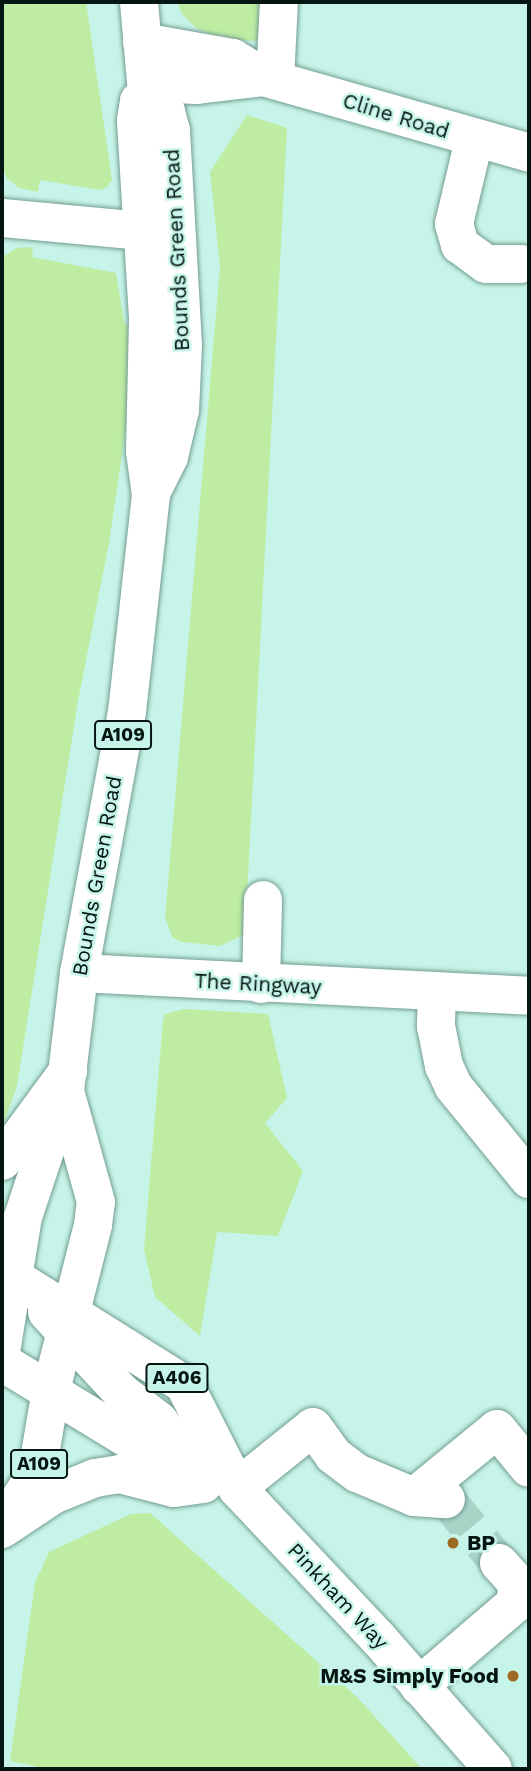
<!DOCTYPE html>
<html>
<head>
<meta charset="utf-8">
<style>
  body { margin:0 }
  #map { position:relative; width:531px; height:1771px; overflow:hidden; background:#c7f4e8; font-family:"Work Sans",sans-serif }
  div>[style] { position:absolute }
  .green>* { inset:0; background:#beeca2 }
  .minor-tunnel>* { height:38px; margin-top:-19px; transform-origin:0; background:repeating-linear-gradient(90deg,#aad3c8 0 38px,transparent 0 57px) }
  .roads { filter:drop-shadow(0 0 2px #729d92) drop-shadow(0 0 2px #729d92) }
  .minor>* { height:38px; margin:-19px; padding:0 19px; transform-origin:19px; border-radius:19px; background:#fff }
  .major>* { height:38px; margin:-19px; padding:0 19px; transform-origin:19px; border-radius:19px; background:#fff }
  .highway>* { height:38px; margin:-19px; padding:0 19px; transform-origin:19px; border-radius:19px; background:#fff }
  .dots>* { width:19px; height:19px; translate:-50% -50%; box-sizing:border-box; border:4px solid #c7f4e8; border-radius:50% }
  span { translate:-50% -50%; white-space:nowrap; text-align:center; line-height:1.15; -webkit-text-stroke:5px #c7f4e8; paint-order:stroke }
  .shield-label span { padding:2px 5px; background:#c7f4e8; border:2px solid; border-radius:5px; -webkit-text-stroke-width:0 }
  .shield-label { font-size:19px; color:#051612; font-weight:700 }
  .street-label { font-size:21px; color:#051612 }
  .poi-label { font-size:21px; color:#051612; font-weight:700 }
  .left { translate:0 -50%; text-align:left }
  .right { translate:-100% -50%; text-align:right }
  .frame { position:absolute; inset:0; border:4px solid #051612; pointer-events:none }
</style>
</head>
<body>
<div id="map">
  <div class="green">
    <div style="clip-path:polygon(4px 2px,86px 2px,112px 180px,107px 187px,100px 190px,40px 180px,38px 192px,19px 188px,7px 178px,2px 168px)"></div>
    <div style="clip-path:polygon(178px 2px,263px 2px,262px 36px,255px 41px,224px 39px,197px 29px,181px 13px)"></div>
    <div style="clip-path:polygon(247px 115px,287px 128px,245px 934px,220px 946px,182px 942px,173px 938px,165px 918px,220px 266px,210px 172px)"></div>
    <div style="clip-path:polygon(33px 247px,32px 257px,116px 273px,124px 322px,131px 329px,127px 420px,109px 543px,78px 701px,17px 1086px,2px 1129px,2px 258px,16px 248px)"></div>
    <div style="clip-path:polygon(184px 1009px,268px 1014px,287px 1098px,265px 1123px,303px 1171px,278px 1236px,217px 1232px,200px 1336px,155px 1297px,144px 1249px,163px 1020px,165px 1014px)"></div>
    <div style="clip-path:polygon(150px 1513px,357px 1697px,422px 1769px,48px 1769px,10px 1761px,35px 1583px,49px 1552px,131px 1514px)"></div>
  </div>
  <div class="minor-tunnel">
    <div style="left:446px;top:1499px;width:83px;rotate:50.4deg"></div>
  </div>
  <div class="roads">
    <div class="minor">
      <div style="left:142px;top:42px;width:92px;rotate:10deg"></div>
      <div style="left:233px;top:58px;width:36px;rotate:32deg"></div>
      <div style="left:263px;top:77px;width:277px;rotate:15.9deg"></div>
      <div style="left:275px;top:80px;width:78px;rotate:-87.1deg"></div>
      <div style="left:147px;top:83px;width:50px;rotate:2.3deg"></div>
      <div style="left:197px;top:85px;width:66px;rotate:-6.9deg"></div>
      <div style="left:474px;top:140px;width:86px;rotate:103.4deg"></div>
      <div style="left:454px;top:224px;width:22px;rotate:74deg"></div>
      <div style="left:460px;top:245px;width:32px;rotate:36deg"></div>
      <div style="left:486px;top:264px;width:35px"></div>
      <div style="left:2px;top:218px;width:173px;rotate:5.3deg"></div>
      <div style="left:79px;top:973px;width:451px;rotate:2.9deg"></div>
      <div style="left:261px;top:984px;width:84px;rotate:-88.6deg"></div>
      <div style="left:437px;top:994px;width:32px;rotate:92deg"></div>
      <div style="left:436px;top:1026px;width:41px;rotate:78.7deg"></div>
      <div style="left:444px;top:1066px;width:23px;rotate:65deg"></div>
      <div style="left:454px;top:1087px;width:119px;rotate:50.8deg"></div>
      <div style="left:237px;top:1488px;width:97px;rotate:-38.8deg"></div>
      <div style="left:313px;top:1427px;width:34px;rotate:54deg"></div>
      <div style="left:333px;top:1455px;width:30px;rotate:37deg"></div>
      <div style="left:357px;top:1473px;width:62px;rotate:22.8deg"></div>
      <div style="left:414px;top:1497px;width:32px;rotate:4deg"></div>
      <div style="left:414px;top:1497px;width:107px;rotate:-39.3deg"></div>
      <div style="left:497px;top:1429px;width:50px;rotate:50.6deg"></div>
      <div style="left:419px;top:1686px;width:128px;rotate:-40.6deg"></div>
      <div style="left:516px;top:1603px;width:20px;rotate:-87deg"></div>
      <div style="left:517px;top:1583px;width:27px;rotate:-132deg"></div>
    </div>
    <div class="major">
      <div style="left:139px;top:2px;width:92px;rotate:85deg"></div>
      <div style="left:147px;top:94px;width:26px;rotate:43deg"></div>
      <div style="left:166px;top:112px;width:20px;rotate:75deg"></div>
      <div style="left:171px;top:131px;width:214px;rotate:86.8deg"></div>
      <div style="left:183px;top:345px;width:65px;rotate:92.6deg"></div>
      <div style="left:180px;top:410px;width:48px;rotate:103.2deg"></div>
      <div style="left:169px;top:457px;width:40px;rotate:116.6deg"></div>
      <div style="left:2px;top:1346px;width:131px;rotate:-80.8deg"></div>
      <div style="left:23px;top:1217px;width:133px;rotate:-71.6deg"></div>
      <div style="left:65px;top:1091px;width:119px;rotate:-83.2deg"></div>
      <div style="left:79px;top:973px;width:265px;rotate:-79.6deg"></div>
      <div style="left:127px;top:712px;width:218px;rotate:-83.7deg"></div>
      <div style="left:151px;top:495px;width:43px;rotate:-97.9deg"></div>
      <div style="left:145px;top:452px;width:134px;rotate:-88.7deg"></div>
      <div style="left:148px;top:318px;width:198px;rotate:-93.5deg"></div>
      <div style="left:136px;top:120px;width:19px;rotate:-81deg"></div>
      <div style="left:139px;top:101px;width:11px;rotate:-41deg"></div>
      <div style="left:2px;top:1527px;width:65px;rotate:-57.5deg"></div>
      <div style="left:37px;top:1472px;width:83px;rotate:-80.3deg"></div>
      <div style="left:51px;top:1390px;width:170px;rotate:-75.7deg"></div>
      <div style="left:93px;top:1225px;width:23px;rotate:-83deg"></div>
      <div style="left:96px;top:1202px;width:115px;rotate:-105.6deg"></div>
    </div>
    <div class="highway">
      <div style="left:2px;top:1161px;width:112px;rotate:-53.7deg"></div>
      <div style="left:2px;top:1270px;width:215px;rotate:32.1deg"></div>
      <div style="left:184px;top:1384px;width:117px;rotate:63deg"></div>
      <div style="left:237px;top:1488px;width:206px;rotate:46.8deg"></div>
      <div style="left:378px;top:1638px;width:174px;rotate:48.7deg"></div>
      <div style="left:47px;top:1312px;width:110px;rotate:47.2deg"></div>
      <div style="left:122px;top:1393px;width:46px;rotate:37.1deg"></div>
      <div style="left:159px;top:1421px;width:64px;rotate:53.8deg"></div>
      <div style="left:2px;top:1362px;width:159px;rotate:31.4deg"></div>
      <div style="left:138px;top:1445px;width:62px;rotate:25.7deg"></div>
      <div style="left:2px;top:1529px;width:61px;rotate:-33.7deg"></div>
      <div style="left:53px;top:1495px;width:45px;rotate:-22deg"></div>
      <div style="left:95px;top:1478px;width:25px;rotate:-9deg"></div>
      <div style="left:120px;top:1474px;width:56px;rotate:14.5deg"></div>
      <div style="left:174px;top:1488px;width:30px;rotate:-8deg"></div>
    </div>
  </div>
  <div class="dots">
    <div style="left:453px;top:1543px;background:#9e6922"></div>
    <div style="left:513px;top:1676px;background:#9e6922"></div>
  </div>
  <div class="shield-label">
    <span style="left:123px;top:735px">A109</span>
    <span style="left:177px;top:1378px">A406</span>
    <span style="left:39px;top:1464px">A109</span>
  </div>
  <div class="street-label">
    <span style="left:396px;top:116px;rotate:17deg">Cline Road</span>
    <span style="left:177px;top:250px;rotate:-93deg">Bounds Green Road</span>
    <span style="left:97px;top:876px;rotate:-80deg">Bounds Green Road</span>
    <span style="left:258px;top:984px;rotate:3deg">The Ringway</span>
    <span style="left:338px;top:1596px;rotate:47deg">Pinkham Way</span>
  </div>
  <div class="poi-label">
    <span class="left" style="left:467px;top:1543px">BP</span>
    <span class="right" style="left:499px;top:1676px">M&amp;S Simply Food</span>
  </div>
  <div class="frame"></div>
</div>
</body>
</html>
